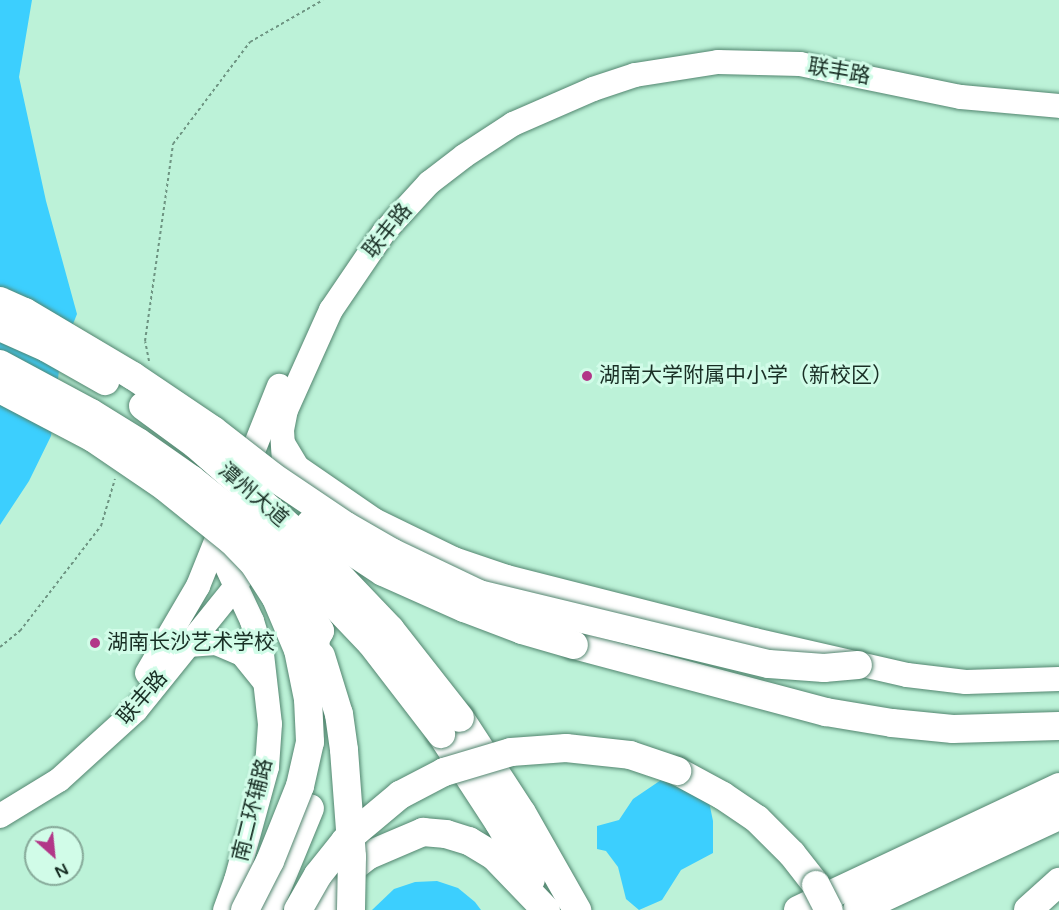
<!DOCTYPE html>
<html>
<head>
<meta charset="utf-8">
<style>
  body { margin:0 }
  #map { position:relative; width:1059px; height:910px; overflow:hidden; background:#bcf2d8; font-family:"Varela Round","Noto Sans SC",sans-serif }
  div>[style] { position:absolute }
  .water>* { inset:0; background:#3ccffe }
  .path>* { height:2px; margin-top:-1px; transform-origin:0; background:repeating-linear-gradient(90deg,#6e9482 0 3px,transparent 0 6px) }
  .roads { filter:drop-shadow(0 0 2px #52856f) drop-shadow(0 0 2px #52856f) }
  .major>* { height:24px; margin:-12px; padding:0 12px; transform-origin:12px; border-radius:12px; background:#fff }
  .highway>* { height:28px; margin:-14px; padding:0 14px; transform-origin:14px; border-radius:14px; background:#fff }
  .bridges { filter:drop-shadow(0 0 2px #52856f) drop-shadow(0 0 2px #52856f) }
  .highway-bridge>* { height:28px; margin:-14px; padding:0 14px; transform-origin:14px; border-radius:14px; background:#fff }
  .dots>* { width:16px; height:16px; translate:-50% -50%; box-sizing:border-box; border:3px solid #d1fce8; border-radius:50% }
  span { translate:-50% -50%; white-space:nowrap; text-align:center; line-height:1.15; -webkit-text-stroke:6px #d1fce8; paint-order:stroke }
  .street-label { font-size:21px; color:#192f25 }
  .poi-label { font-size:21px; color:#192f25 }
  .left { translate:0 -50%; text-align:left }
  .north { position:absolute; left:24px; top:826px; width:60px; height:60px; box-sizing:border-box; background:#d1fce8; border:2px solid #87aa9a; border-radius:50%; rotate:153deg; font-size:16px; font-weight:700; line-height:24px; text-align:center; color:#192f25 }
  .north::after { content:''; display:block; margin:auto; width:21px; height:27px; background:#b23788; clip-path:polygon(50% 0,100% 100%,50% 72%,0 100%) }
</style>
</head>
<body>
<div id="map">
  <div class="water">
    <div style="clip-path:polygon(0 0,32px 0,19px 77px,46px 201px,77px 314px,61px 354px,51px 436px,29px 481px,0 525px)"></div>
    <div style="clip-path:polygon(664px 778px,707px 792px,713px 821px,713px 853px,681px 870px,662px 900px,639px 910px,626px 899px,618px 867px,606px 851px,597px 849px,597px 826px,619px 820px,633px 799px)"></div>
    <div style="clip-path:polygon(437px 881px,458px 888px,475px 902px,481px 910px,372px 910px,394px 889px,415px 882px)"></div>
  </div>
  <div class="path">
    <div style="left:149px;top:361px;width:20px;rotate:-101deg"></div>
    <div style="left:145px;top:341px;width:199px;rotate:-81.9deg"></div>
    <div style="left:173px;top:144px;width:128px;rotate:-53deg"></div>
    <div style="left:250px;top:42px;width:84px;rotate:-29.9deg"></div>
    <div style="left:0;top:647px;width:26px;rotate:-39deg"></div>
    <div style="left:20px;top:631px;width:133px;rotate:-52.4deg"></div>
    <div style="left:101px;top:526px;width:49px;rotate:-73.4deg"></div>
  </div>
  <div class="roads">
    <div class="major">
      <div style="left:284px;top:445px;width:26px;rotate:59deg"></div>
      <div style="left:297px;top:467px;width:93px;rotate:34.5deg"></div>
      <div style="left:374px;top:520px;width:89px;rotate:26deg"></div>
      <div style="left:454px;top:559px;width:56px;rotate:18.8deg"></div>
      <div style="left:507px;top:577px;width:255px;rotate:14.3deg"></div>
      <div style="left:754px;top:640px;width:157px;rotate:12.9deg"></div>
      <div style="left:907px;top:675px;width:59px;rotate:6.8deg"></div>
      <div style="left:966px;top:682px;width:93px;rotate:-1.8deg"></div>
      <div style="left:244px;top:474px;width:95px;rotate:-68.3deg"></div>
      <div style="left:279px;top:498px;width:21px;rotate:-73deg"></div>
      <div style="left:285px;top:478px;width:48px;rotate:-93.6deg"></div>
      <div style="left:282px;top:430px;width:20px;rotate:-79deg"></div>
      <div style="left:286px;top:410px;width:110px;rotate:-65.8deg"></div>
      <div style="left:331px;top:310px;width:94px;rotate:-55.8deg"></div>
      <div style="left:384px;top:232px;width:67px;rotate:-47.4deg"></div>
      <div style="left:429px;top:183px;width:44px;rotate:-37.6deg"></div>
      <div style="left:464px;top:156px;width:59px;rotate:-33.1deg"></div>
      <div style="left:513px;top:124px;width:87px;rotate:-23.6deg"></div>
      <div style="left:593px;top:89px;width:44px;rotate:-18.4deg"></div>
      <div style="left:635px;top:75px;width:84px;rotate:-8.9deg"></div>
      <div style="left:718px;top:62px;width:82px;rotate:1.4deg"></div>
      <div style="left:800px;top:64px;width:164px;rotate:11.6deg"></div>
      <div style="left:961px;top:97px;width:98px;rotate:5.2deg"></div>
      <div style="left:217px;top:538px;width:26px;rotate:72deg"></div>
      <div style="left:225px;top:563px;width:64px;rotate:65deg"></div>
      <div style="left:252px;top:621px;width:34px;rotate:73deg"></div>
      <div style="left:262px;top:654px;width:70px;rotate:83.5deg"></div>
      <div style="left:270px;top:724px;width:43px;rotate:94deg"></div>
      <div style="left:267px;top:767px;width:117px;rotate:105.3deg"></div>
      <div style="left:236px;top:880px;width:32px;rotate:110deg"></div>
      <div style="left:188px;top:645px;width:28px;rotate:-4deg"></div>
      <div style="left:216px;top:643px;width:28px;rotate:23deg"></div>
      <div style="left:242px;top:654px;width:36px;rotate:51deg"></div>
      <div style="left:147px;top:673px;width:101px;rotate:-59.6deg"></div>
      <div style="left:198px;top:586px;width:78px;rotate:-68.1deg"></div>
      <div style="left:0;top:816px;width:69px;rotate:-31.4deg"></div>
      <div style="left:59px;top:780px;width:104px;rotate:-42.3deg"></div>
      <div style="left:136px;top:710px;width:159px;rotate:-51.1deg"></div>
      <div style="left:236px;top:586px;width:46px;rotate:-61.2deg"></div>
    </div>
    <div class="highway">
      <div style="left:574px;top:645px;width:261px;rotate:14.9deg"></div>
      <div style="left:826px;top:712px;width:67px;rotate:9.5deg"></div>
      <div style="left:892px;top:723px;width:61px;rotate:5.6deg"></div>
      <div style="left:953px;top:729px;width:106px;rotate:-1.6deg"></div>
      <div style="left:460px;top:718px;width:113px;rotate:56.9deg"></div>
      <div style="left:522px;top:813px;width:112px;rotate:60.4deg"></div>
      <div style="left:441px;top:734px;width:106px;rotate:56.9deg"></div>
      <div style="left:499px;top:823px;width:65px;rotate:60.7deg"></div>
      <div style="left:677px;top:771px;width:52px;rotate:28.5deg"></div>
      <div style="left:723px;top:796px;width:41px;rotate:34.1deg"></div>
      <div style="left:757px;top:819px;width:49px;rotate:45deg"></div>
      <div style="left:792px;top:854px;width:39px;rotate:52deg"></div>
      <div style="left:268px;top:910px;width:110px;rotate:-67.6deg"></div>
      <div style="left:325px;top:910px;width:10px;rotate:-73deg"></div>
      <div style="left:328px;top:900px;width:34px;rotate:-56deg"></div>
      <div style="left:347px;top:872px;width:28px;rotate:-38deg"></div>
      <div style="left:369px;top:855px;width:59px;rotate:-23.1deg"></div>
      <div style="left:423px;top:832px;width:23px;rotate:5deg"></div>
      <div style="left:446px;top:834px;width:24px;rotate:17deg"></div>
      <div style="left:469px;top:841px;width:29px;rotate:31deg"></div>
      <div style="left:494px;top:856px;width:75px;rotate:46.1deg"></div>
      <div style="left:798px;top:910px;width:289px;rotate:-25.2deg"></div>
      <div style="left:857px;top:910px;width:223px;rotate:-25deg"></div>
      <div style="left:1028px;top:910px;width:42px;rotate:-42.1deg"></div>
    </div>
  </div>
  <div class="bridges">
    <div class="highway-bridge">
      <div style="left:0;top:301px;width:27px;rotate:24deg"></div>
      <div style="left:25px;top:312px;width:126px;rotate:30.7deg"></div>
      <div style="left:133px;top:376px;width:97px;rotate:34deg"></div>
      <div style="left:213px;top:430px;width:75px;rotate:37.9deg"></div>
      <div style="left:272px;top:476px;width:89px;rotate:34deg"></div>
      <div style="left:346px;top:526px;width:54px;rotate:29.9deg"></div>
      <div style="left:393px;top:553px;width:95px;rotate:25.5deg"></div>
      <div style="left:479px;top:594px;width:298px;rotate:13.6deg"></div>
      <div style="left:769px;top:664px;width:55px;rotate:4.2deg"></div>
      <div style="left:824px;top:668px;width:34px;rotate:-5deg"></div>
      <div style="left:0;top:327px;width:51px;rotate:24.1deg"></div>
      <div style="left:47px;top:348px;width:67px;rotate:29.6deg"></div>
      <div style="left:0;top:364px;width:103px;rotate:28.3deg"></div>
      <div style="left:91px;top:413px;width:55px;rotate:31.7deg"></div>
      <div style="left:138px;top:442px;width:65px;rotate:34.9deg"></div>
      <div style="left:191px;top:479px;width:65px;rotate:38.8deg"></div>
      <div style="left:242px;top:520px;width:91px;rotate:41deg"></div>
      <div style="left:311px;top:580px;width:87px;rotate:46.4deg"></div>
      <div style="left:371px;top:643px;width:115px;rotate:52.4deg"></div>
      <div style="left:0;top:389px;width:105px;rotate:27.8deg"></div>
      <div style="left:93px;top:438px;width:87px;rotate:34.2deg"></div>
      <div style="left:165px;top:487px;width:86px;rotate:38.9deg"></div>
      <div style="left:232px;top:541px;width:32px;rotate:46deg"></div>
      <div style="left:254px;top:564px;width:40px;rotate:57.1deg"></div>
      <div style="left:276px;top:598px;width:56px;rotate:67.1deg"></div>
      <div style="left:298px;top:650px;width:50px;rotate:78.5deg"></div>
      <div style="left:308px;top:699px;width:43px;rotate:87.3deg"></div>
      <div style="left:310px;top:742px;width:45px;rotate:102.8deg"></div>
      <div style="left:300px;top:786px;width:81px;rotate:111.8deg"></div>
      <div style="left:270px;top:861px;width:55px;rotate:117deg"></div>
      <div style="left:143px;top:406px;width:66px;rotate:36.3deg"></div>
      <div style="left:196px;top:445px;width:146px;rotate:41.1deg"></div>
      <div style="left:306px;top:541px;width:122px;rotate:46.3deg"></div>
      <div style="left:390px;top:629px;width:113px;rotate:51.8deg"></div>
      <div style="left:310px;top:524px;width:87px;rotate:33.3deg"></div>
      <div style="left:383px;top:572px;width:89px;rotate:24deg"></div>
      <div style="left:464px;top:608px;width:62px;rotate:20.8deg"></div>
      <div style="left:522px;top:630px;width:54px;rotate:16.1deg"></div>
      <div style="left:279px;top:570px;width:28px;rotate:49deg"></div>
      <div style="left:297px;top:591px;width:46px;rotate:60.1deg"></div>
      <div style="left:320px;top:631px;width:10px;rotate:119deg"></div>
      <div style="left:315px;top:640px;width:38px;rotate:83deg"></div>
      <div style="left:321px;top:656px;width:61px;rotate:72.8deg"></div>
      <div style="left:339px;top:714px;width:36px;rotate:82deg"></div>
      <div style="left:344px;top:750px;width:107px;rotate:85.7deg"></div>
      <div style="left:352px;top:857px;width:53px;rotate:91.1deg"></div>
      <div style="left:816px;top:885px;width:28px;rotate:63deg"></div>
      <div style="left:298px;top:910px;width:40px;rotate:-60.3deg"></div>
      <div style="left:318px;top:875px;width:43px;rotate:-51.5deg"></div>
      <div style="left:345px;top:841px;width:72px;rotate:-39.9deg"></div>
      <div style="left:400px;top:795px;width:50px;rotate:-27.6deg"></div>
      <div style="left:444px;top:772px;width:70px;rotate:-16.6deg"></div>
      <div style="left:511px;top:752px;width:55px;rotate:-4.2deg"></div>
      <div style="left:566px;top:748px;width:64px;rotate:6.2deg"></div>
      <div style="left:630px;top:755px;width:50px;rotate:18.8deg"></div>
    </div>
  </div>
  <div class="dots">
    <div style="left:587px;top:376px;background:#b23788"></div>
    <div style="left:95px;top:643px;background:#b23788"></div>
  </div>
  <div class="street-label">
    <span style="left:839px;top:72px;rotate:10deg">联丰路</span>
    <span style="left:388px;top:231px;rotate:-51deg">联丰路</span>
    <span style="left:253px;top:495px;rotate:41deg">潭州大道</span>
    <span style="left:143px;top:698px;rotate:-49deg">联丰路</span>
    <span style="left:253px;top:810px;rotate:-76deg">南二环辅路</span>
  </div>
  <div class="poi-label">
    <span class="left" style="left:599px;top:376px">湖南大学附属中小学（新校区）</span>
    <span class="left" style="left:107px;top:643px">湖南长沙艺术学校</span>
  </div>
  <div class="north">N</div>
</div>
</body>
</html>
